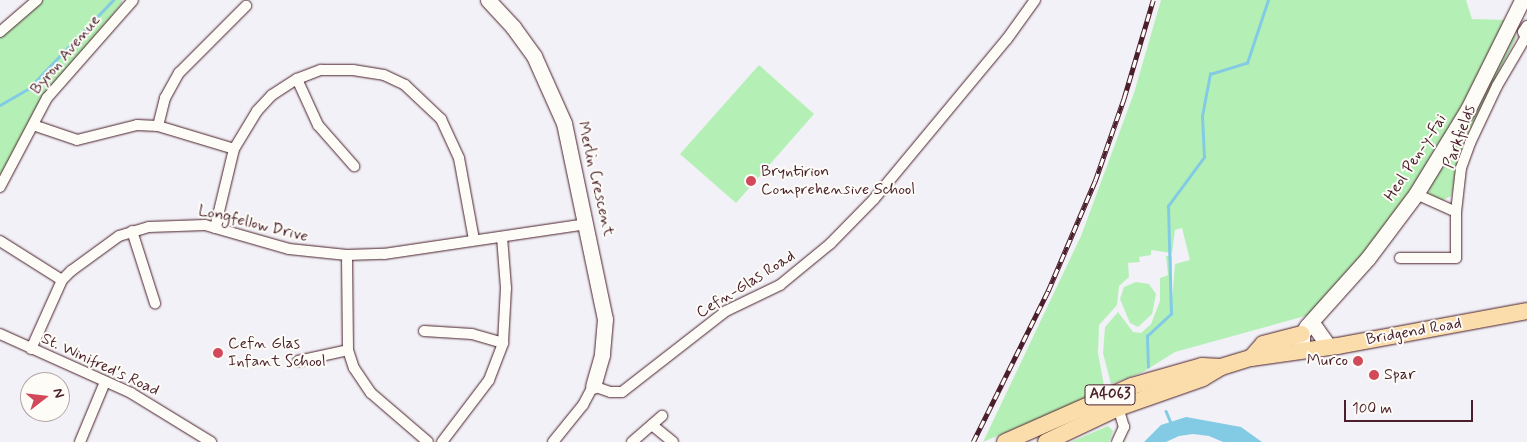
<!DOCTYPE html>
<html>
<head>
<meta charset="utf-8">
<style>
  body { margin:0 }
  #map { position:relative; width:1527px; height:442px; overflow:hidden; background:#f2f1f7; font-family:Mynerve,sans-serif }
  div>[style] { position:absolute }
  .green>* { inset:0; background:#b4f0b5 }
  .water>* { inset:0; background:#83cbe4 }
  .stream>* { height:2.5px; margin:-1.25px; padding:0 1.25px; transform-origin:1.25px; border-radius:1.25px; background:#83cbe4 }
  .roads { filter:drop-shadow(0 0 1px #4a1f2b) drop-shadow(0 0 1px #4a1f2b) }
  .street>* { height:10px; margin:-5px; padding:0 5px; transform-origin:5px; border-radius:5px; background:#fdfcf7 }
  .secondary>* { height:15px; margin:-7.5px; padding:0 7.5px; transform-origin:7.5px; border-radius:7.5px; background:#fdfcf7 }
  .primary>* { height:16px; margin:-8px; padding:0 8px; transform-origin:8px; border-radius:8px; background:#faddab }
  .rail>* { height:4.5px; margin-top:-2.25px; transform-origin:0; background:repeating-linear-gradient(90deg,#fdfcf7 0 8px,#4a1f2b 0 16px); box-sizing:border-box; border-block:1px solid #4a1f2b }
  .dots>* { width:14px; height:14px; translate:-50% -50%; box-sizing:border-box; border:2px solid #fdfcf7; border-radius:50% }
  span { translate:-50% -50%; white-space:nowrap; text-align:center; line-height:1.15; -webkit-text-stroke:4px #fdfcf7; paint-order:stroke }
  .shield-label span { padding:1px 4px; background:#fdfcf7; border:1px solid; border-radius:4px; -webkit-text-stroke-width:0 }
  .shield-label { font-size:15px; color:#4a1f2b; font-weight:700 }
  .street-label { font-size:16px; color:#4a1f2b }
  .poi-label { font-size:16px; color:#4a1f2b }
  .left { translate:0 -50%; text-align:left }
  .right { translate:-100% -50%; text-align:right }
  .north { position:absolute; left:20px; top:372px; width:50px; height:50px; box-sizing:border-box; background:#fdfcf7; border:1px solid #b5a4a5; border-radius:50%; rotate:74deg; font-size:14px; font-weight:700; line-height:20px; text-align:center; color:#4a1f2b }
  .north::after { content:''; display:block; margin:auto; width:18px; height:22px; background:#d1495b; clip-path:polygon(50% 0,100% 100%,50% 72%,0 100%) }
  .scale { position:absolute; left:1344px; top:400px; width:129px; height:22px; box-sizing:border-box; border:2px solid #4a1f2b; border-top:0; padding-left:6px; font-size:15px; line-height:18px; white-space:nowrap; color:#4a1f2b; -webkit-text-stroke:4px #fdfcf7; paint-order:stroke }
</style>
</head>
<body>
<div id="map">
  <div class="green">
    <div style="clip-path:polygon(42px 0,122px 0,122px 3px,62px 78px,0 182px,0 35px)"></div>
    <div style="clip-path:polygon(1161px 0,1466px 0,1472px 19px,1508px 20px,1430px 164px,1387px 224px,1316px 313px,1175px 352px,1143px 372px,1111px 384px,1103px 353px,1105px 327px,1118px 312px,1133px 332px,1141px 333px,1151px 324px,1160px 301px,1160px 278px,1168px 275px,1166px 256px,1172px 256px,1171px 313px,1175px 264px,1190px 260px,1182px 228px,1175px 230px,1172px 253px,1151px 250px,1151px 255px,1139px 257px,1140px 262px,1128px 263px,1129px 277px,1119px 286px,1117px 305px,1099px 325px,1098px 353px,1105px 391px,983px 442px,1081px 236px,1134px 93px)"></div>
    <div style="clip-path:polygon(1512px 34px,1517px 36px,1462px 146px,1451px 196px,1441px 201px,1431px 197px,1427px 185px)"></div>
    <div style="clip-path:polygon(759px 65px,814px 114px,736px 203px,680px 154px)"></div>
    <div style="clip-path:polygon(1136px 282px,1149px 284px,1156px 294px,1152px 314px,1138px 327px,1130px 323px,1120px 299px,1124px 287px)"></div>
    <div style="clip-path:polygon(1108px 426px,1113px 431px,1109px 442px,1071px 442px)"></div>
  </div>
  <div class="water">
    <div style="clip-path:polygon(1186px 417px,1241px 427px,1262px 442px,1223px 442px,1209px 436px,1193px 434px,1179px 436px,1166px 442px,1144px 442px,1161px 425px)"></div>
  </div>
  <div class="stream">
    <div style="left:0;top:105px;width:32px;rotate:-30deg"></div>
    <div style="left:28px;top:89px;width:123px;rotate:-46.3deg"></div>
    <div style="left:1148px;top:367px;width:31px;rotate:-92deg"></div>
    <div style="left:1147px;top:336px;width:33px;rotate:-43deg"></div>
    <div style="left:1171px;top:314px;width:108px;rotate:-91.6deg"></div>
    <div style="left:1168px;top:206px;width:61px;rotate:-53.7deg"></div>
    <div style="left:1204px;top:157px;width:41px;rotate:-92.8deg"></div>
    <div style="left:1202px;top:116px;width:43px;rotate:-79.2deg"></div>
    <div style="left:1210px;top:74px;width:39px;rotate:-17deg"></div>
    <div style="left:1247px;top:63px;width:66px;rotate:-71.6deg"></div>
    <div style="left:1166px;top:411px;width:13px;rotate:67deg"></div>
  </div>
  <div class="roads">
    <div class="street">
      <div style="left:1527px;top:26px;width:7px;rotate:124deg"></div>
      <div style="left:1523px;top:32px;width:9px;rotate:63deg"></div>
      <div style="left:0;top:32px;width:49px;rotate:-40.9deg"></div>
      <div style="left:297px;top:79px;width:51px;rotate:65.5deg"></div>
      <div style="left:318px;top:125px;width:55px;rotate:48.7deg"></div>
      <div style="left:33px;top:125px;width:46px;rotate:18.8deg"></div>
      <div style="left:77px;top:140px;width:62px;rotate:-14deg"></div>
      <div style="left:137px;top:125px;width:21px;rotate:3deg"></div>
      <div style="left:158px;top:126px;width:79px;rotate:16.8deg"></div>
      <div style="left:158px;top:126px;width:29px;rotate:-76deg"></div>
      <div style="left:165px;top:98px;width:29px;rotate:-61deg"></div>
      <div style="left:179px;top:73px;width:95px;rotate:-45deg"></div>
      <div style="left:0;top:187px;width:101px;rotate:-62.2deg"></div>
      <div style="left:47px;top:98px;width:130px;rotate:-48.7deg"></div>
      <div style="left:1416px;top:194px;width:44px;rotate:24.2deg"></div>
      <div style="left:1456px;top:212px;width:44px;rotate:-83.5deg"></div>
      <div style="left:1461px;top:168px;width:27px;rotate:-70deg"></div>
      <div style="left:1470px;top:143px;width:63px;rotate:-64.7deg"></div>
      <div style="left:1497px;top:86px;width:56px;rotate:-59.7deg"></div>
      <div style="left:215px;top:228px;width:81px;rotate:-76.5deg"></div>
      <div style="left:234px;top:149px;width:44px;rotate:-58.8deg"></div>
      <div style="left:257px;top:111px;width:22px;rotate:-47deg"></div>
      <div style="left:272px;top:95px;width:30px;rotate:-33deg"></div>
      <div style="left:297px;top:79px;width:26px;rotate:-21deg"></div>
      <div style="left:321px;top:70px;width:32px"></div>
      <div style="left:353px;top:70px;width:31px;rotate:9deg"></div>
      <div style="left:384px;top:75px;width:23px;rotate:25deg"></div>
      <div style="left:405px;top:85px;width:50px;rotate:43.4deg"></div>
      <div style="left:441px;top:119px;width:43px;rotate:65.2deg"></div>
      <div style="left:459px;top:158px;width:83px;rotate:79.6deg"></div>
      <div style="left:132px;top:231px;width:76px;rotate:72.3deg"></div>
      <div style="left:0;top:241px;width:73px;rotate:32.2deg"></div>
      <div style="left:347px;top:255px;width:95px;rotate:89.4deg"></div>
      <div style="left:348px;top:350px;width:19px;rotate:72deg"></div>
      <div style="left:354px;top:368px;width:30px;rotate:56deg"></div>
      <div style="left:371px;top:393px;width:75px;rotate:40.7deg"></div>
      <div style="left:1400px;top:258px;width:56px"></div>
      <div style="left:1456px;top:258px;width:46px;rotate:-90deg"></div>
      <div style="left:424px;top:331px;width:48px;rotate:3.6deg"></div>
      <div style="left:472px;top:334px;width:32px;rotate:16deg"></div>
      <div style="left:0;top:334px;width:144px;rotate:24.2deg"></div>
      <div style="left:131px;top:393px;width:94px;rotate:31.5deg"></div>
      <div style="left:31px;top:349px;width:76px;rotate:-65.8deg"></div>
      <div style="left:62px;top:280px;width:13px;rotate:-45deg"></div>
      <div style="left:71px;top:271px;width:59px;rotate:-36.1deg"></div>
      <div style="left:119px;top:236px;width:31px;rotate:-17deg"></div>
      <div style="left:149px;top:227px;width:56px;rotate:-2deg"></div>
      <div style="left:205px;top:225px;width:87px;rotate:15.9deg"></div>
      <div style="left:289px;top:249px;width:58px;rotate:5.9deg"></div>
      <div style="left:347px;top:255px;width:37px;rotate:-2deg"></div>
      <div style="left:384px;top:254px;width:205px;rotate:-8.4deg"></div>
      <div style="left:298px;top:361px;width:51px;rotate:-12.4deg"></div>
      <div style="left:652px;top:425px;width:27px;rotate:39deg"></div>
      <div style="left:80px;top:442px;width:65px;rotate:-67.4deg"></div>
      <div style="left:442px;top:442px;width:78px;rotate:-52.8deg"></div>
      <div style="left:489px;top:380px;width:40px;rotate:-69deg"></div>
      <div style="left:503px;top:343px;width:55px;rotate:-86.9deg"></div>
      <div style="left:506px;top:288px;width:51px;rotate:-94.5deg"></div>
      <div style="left:553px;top:442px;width:48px;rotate:-51deg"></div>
      <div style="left:583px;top:405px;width:21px;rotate:-62deg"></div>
      <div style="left:593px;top:386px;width:18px;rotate:19deg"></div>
      <div style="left:610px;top:392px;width:12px"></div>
      <div style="left:622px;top:392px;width:132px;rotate:-37.9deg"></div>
      <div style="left:726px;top:311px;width:60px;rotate:-25.7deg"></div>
      <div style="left:780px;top:285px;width:65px;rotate:-39.4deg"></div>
      <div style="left:830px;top:244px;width:63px;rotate:-45.6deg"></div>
      <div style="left:874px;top:199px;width:208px;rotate:-50.3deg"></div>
      <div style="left:1007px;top:39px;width:48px;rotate:-54.3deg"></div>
      <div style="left:632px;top:442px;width:40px;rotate:-41deg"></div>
      <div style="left:1117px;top:442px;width:17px;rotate:-65deg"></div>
      <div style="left:1124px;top:427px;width:24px;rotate:-107deg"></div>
    </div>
    <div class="secondary">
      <div style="left:488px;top:0;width:37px;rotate:47deg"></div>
      <div style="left:513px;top:27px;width:36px;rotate:54deg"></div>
      <div style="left:534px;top:56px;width:73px;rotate:65.9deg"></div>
      <div style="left:564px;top:123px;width:200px;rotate:78.2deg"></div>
      <div style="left:605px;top:319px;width:36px;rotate:95deg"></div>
      <div style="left:602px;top:355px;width:32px;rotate:106deg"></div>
      <div style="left:1315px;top:327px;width:24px;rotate:55deg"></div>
      <div style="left:1302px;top:345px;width:11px;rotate:-90deg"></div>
      <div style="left:1302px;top:334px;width:9px;rotate:-58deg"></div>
      <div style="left:1307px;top:326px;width:91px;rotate:-48.1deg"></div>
      <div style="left:1368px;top:258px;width:80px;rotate:-53.1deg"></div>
      <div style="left:1416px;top:194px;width:100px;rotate:-58.5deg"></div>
      <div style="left:1468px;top:109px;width:122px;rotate:-63.6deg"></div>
    </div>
    <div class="primary">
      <div style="left:1251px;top:358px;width:18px;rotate:-49deg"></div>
      <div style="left:1263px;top:344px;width:40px;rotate:-14.4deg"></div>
      <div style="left:1005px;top:442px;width:139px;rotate:-23.8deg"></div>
      <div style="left:1132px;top:386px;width:73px;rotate:-15.9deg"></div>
      <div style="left:1202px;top:366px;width:19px;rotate:3deg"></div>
      <div style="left:1046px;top:442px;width:80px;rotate:-25.3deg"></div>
      <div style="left:1118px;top:408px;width:90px;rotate:-19.4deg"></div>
      <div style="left:1203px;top:378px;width:21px;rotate:-31deg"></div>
      <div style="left:1221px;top:367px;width:31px;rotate:-17deg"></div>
      <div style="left:1251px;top:358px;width:88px;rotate:-7.9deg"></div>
      <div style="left:1338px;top:346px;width:192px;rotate:-10.5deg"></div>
    </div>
  </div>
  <div class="rail">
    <div style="left:973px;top:442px;width:169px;rotate:-63.6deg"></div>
    <div style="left:1048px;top:291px;width:120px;rotate:-66.9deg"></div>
    <div style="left:1095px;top:181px;width:88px;rotate:-70.7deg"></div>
    <div style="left:1124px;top:98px;width:102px;rotate:-73.5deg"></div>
  </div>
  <div class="dots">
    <div style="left:751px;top:181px;background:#d1495b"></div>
    <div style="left:218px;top:353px;background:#d1495b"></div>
    <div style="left:1358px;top:361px;background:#d1495b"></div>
    <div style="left:1374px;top:375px;background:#d1495b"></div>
  </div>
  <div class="shield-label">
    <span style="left:1110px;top:395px">A4063</span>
  </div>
  <div class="street-label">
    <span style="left:66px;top:55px;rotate:-50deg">Byron Avenue</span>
    <span style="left:1460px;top:137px;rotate:-70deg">Parkfields</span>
    <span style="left:1416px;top:158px;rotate:-57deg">Heol Pen-y-Fai</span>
    <span style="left:595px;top:179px;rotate:77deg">Merlin Crescent</span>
    <span style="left:253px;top:224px;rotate:14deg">Longfellow Drive</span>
    <span style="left:746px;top:285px;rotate:-32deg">Cefn-Glas Road</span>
    <span style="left:1414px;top:332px;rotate:-10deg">Bridgend Road</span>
    <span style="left:100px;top:365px;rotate:25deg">St. Winifred's Road</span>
  </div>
  <div class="poi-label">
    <span class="left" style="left:761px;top:181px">Bryntirion<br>Comprehensive School</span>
    <span class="left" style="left:228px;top:353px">Cefn Glas<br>Infant School</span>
    <span class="right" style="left:1348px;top:361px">Murco</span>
    <span class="left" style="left:1384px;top:375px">Spar</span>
  </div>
  <div class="north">N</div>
  <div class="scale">100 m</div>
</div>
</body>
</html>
